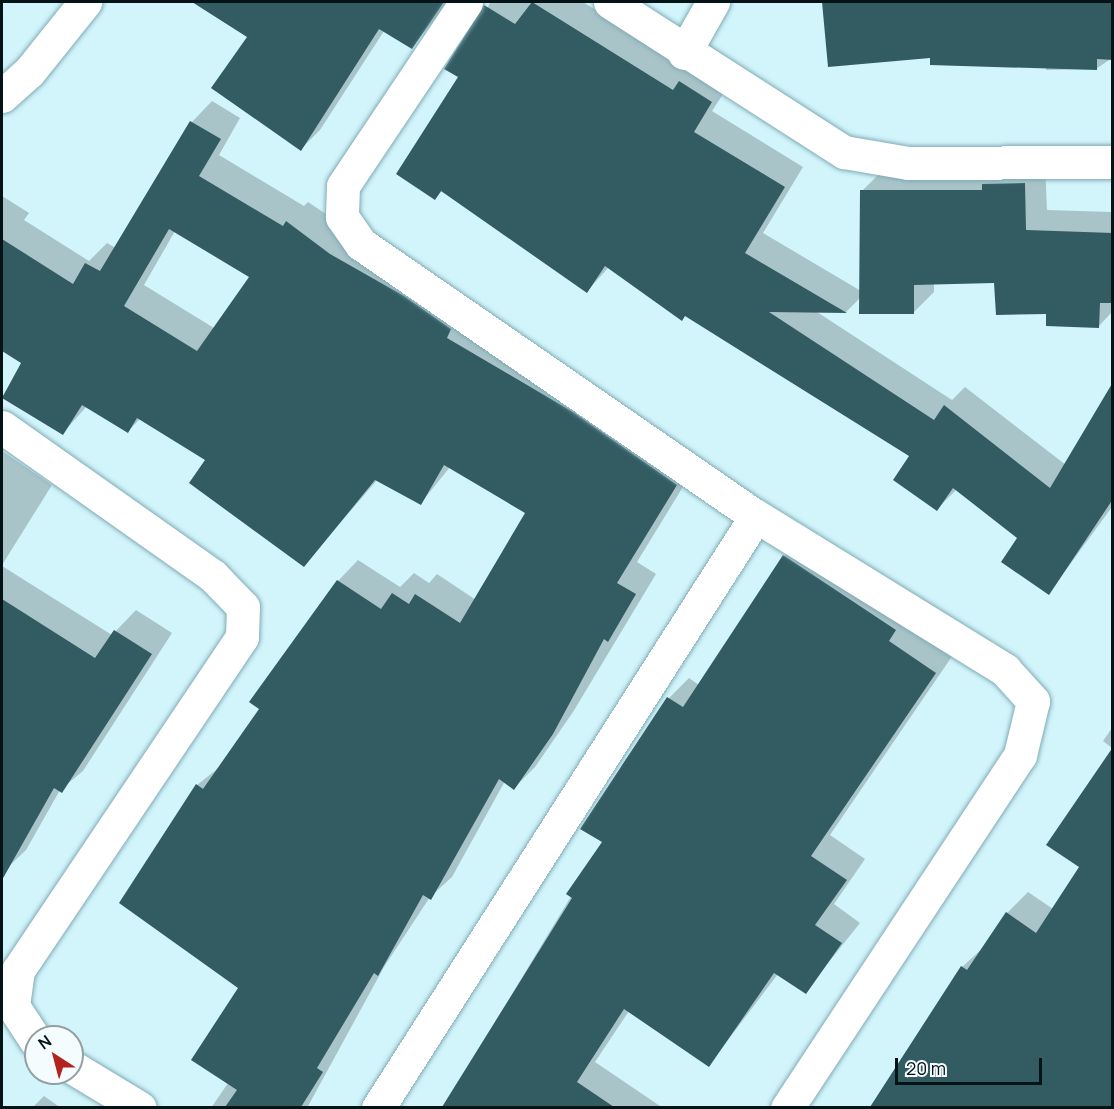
<!DOCTYPE html>
<html>
<head>
<meta charset="utf-8">
<style>
  body { margin:0 }
  #map { position:relative; width:1114px; height:1109px; overflow:hidden; background:#d2f5fc; font-family:Manrope,sans-serif }
  div>[style] { position:absolute }
  .shadow>* { inset:0; background:#0003 }
  .building>* { inset:0; background:#335b62 }
  .roads { filter:drop-shadow(0 0 2px #81abb4) drop-shadow(0 0 2px #81abb4) }
  .minor>* { height:33px; margin:-16.5px; padding:0 16.5px; transform-origin:16.5px; border-radius:16.5px; background:#fff }
  span { translate:-50% -50%; white-space:nowrap; text-align:center; line-height:1.15; -webkit-text-stroke:6px #f4fcfe; paint-order:stroke }
  .frame { position:absolute; inset:0; border:3px solid #041316; pointer-events:none }
  .north { position:absolute; left:24px; top:1025px; width:60px; height:60px; box-sizing:border-box; background:#f4fcfe; border:2px solid #949fa1; border-radius:50%; rotate:324deg; font-size:16px; font-weight:700; line-height:24px; text-align:center; color:#041316 }
  .north::after { content:''; display:block; margin:auto; width:21px; height:27px; background:#b2231e; clip-path:polygon(50% 0,100% 100%,50% 72%,0 100%) }
  .scale { position:absolute; left:895px; top:1058px; width:147px; height:27px; box-sizing:border-box; border:3px solid #041316; border-top:0; padding-left:8px; font-size:18px; line-height:21px; white-space:nowrap; color:#041316; -webkit-text-stroke:4px #f4fcfe; paint-order:stroke }
</style>
</head>
<body>
<div id="map">
  <div class="shadow">
    <div style="clip-path:polygon(213px 2px,449px 2px,412px 47px,384px 31px,320px 130px,301px 149px,249px 37px,207px 10px)"></div>
    <div style="clip-path:polygon(490px 2px,583px 2px,692px 70px,731px 82px,712px 111px,803px 167px,763px 233px,861px 291px,862px 191px,883px 170px,1045px 163px,1047px 210px,1112px 212px,1112px 312px,1099px 326px,1048px 312px,996px 282px,934px 283px,934px 292px,913px 313px,861px 297px,846px 312px,817px 312px,952px 400px,965px 387px,1066px 465px,1112px 397px,1112px 507px,1049px 593px,1019px 537px,957px 489px,937px 509px,911px 456px,609px 267px,587px 291px,443px 190px,435px 198px,460px 77px)"></div>
    <div style="clip-path:polygon(824px 2px,1112px 2px,1112px 58px,1096px 69px,1046px 70px,1046px 64px,931px 57px,829px 65px)"></div>
    <div style="clip-path:polygon(evenodd,212px 101px,240px 118px,219px 155px,304px 206px,308px 202px,697px 464px,637px 562px,656px 574px,573px 712px,535px 767px,514px 788px,505px 781px,452px 877px,430px 897px,384px 967px,307px 1108px,211px 1108px,228px 1083px,240px 987px,121px 903px,197px 785px,221px 766px,261px 709px,338px 581px,358px 560px,400px 587px,414px 573px,429px 583px,437px 574px,476px 600px,528px 513px,450px 467px,421px 503px,378px 479px,304px 565px,207px 460px,141px 418px,128px 431px,87px 406px,63px 433px,2px 397px,23px 363px,2px 350px,2px 196px,29px 213px,24px 220px,89px 261px,107px 243px,116px 248px,192px 122px,212px 101px,175px 231px,251px 276px,214px 328px,144px 285px,175px 231px)"></div>
    <div style="clip-path:polygon(2px 451px,52px 485px,2px 565px)"></div>
    <div style="clip-path:polygon(804px 536px,955px 652px,830px 835px,865px 859px,834px 904px,860px 923px,805px 992px,778px 974px,709px 1065px,629px 1011px,595px 1062px,663px 1108px,443px 1108px,604px 842px,621px 766px,669px 698px,689px 678px,699px 685px,785px 556px)"></div>
    <div style="clip-path:polygon(2px 566px,112px 635px,136px 610px,172px 633px,83px 771px,60px 790px,26px 850px,5px 870px)"></div>
    <div style="clip-path:polygon(1112px 728px,1112px 748px,1103px 741px)"></div>
    <div style="clip-path:polygon(1112px 749px,1112px 1108px,873px 1108px,962px 967px,984px 947px,1007px 913px,1028px 892px,1053px 909px,1081px 867px)"></div>
    <div style="clip-path:polygon(44px 1096px,61px 1108px,32px 1108px)"></div>
  </div>
  <div class="building">
    <div style="clip-path:polygon(192px 2px,444px 2px,412px 49px,379px 29px,301px 151px,211px 88px,247px 37px)"></div>
    <div style="clip-path:polygon(532px 2px,673px 90px,679px 81px,712px 102px,694px 132px,785px 187px,745px 253px,847px 313px,769px 312px,934px 420px,944px 405px,1050px 488px,1113px 382px,1113px 499px,1049px 595px,1001px 562px,1017px 538px,953px 488px,937px 511px,893px 480px,909px 456px,685px 316px,682px 321px,605px 266px,587px 293px,441px 191px,435px 200px,396px 174px,458px 77px,444px 69px,484px 5px,515px 24px)"></div>
    <div style="clip-path:polygon(822px 2px,1113px 2px,1113px 60px,1097px 59px,1097px 70px,930px 65px,930px 58px,828px 67px)"></div>
    <div style="clip-path:polygon(evenodd,190px 121px,221px 139px,199px 176px,283px 226px,286px 221px,330px 254px,404px 296px,451px 329px,447px 338px,573px 412px,677px 485px,617px 583px,636px 594px,608px 642px,604px 639px,553px 734px,514px 790px,499px 779px,431px 900px,423px 895px,378px 976px,374px 973px,317px 1068px,323px 1072px,301px 1107px,225px 1107px,237px 1090px,191px 1060px,238px 988px,119px 903px,196px 784px,203px 789px,259px 709px,249px 702px,337px 580px,381px 609px,392px 593px,409px 604px,415px 594px,460px 623px,525px 513px,444px 465px,421px 505px,375px 480px,304px 567px,189px 483px,205px 460px,137px 418px,128px 433px,82px 405px,63px 435px,2px 398px,21px 363px,2px 351px,2px 239px,73px 284px,85px 263px,100px 271px,190px 121px,169px 229px,249px 277px,197px 351px,124px 306px,169px 229px)"></div>
    <div style="clip-path:polygon(1025px 183px,1026px 230px,1113px 233px,1113px 303px,1100px 303px,1099px 328px,1046px 326px,1046px 314px,996px 315px,994px 283px,914px 285px,914px 314px,859px 314px,860px 190px,982px 190px,982px 184px)"></div>
    <div style="clip-path:polygon(783px 555px,896px 630px,889px 641px,936px 673px,811px 856px,847px 880px,815px 925px,842px 943px,806px 994px,774px 973px,709px 1067px,624px 1009px,577px 1082px,614px 1107px,442px 1107px,572px 898px,566px 894px,602px 842px,580px 829px,667px 697px,683px 707px)"></div>
    <div style="clip-path:polygon(2px 599px,95px 658px,114px 630px,152px 654px,62px 793px,54px 788px,2px 880px)"></div>
    <div style="clip-path:polygon(1113px 747px,1113px 1107px,870px 1107px,961px 966px,967px 970px,1006px 912px,1036px 933px,1079px 867px,1046px 845px)"></div>
  </div>
  <div class="roads">
    <div class="minor">
      <div style="left:466px;top:2px;width:221px;rotate:123.8deg"></div>
      <div style="left:343px;top:186px;width:31px;rotate:92deg"></div>
      <div style="left:342px;top:217px;width:33px;rotate:55deg"></div>
      <div style="left:361px;top:244px;width:480px;rotate:34.6deg"></div>
      <div style="left:756px;top:516px;width:293px;rotate:31.7deg"></div>
      <div style="left:1005px;top:670px;width:42px;rotate:47.9deg"></div>
      <div style="left:1033px;top:701px;width:56px;rotate:103.5deg"></div>
      <div style="left:1020px;top:755px;width:423px;rotate:123.4deg"></div>
      <div style="left:610px;top:2px;width:278px;rotate:32.7deg"></div>
      <div style="left:844px;top:152px;width:65px;rotate:9.8deg"></div>
      <div style="left:908px;top:163px;width:204px;rotate:-0.3deg"></div>
      <div style="left:684px;top:53px;width:59px;rotate:-60.4deg"></div>
      <div style="left:2px;top:96px;width:36px;rotate:-42deg"></div>
      <div style="left:29px;top:72px;width:90px;rotate:-51.3deg"></div>
      <div style="left:2px;top:427px;width:258px;rotate:35.2deg"></div>
      <div style="left:213px;top:576px;width:43px;rotate:45.9deg"></div>
      <div style="left:243px;top:607px;width:30px;rotate:92deg"></div>
      <div style="left:242px;top:637px;width:401px;rotate:123.9deg"></div>
      <div style="left:18px;top:970px;width:36px;rotate:98deg"></div>
      <div style="left:13px;top:1006px;width:42px;rotate:56.7deg"></div>
      <div style="left:72px;top:1067px;width:79px;rotate:31.1deg"></div>
      <div style="left:378px;top:1108px;width:702px;rotate:-57.44deg"></div>
    </div>
  </div>
  <div class="frame"></div>
  <div class="north">N</div>
  <div class="scale">20 m</div>
</div>
</body>
</html>
